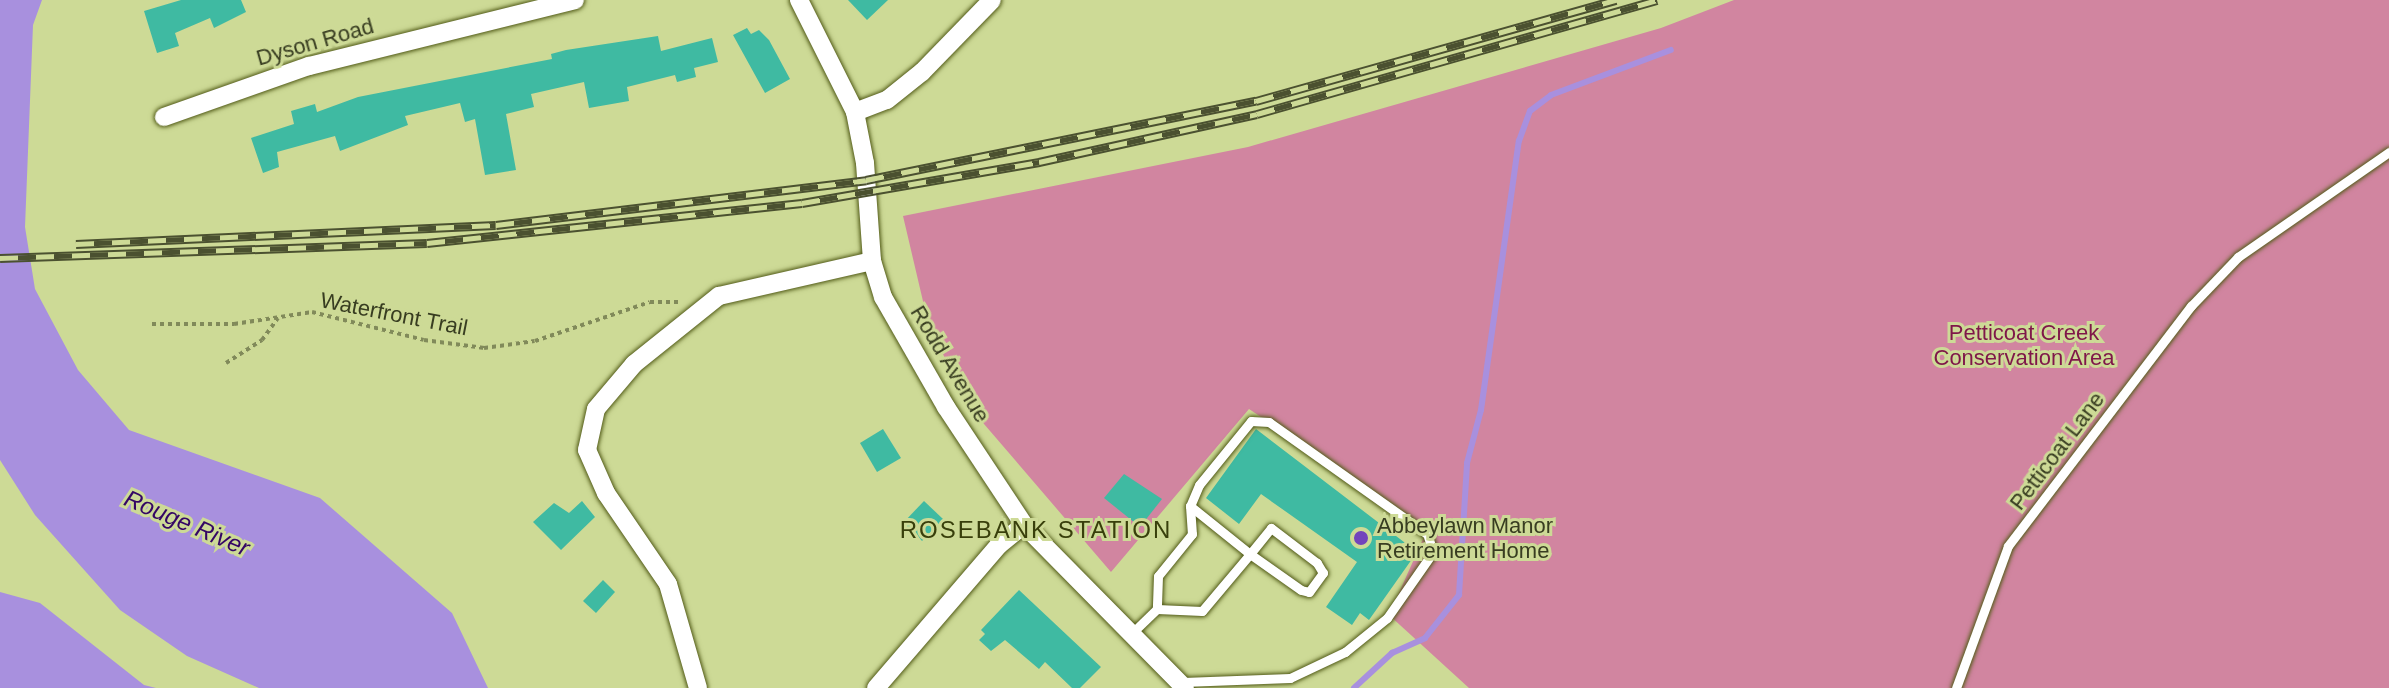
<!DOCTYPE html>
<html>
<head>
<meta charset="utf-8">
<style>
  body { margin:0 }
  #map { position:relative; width:2389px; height:688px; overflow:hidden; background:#cdda96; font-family:Arial,sans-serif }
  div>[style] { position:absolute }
  .green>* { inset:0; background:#d185a0 }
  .water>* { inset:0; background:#a890de }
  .stream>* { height:6px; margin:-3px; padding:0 3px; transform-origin:3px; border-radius:3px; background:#a890de }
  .building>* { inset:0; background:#3fbaa2 }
  .path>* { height:4px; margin-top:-2px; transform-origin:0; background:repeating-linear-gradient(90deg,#818a5a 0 4px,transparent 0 8px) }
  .roads { filter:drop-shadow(0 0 2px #525b18) drop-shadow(0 0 2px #525b18) }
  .service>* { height:9px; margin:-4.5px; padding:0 4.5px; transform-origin:4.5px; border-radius:4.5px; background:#fff }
  .minor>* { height:18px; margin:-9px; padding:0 9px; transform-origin:9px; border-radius:9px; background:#fff }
  .rail>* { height:9px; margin-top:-4.5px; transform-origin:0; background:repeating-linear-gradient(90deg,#cdda96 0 18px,#4b5130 0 36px); box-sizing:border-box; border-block:2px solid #4b5130 }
  .dots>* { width:22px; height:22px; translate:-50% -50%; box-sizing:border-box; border:4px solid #cdda96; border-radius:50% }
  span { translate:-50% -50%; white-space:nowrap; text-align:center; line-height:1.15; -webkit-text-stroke:6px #cdda96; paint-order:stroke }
  .street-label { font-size:22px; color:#383d21 }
  .park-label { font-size:22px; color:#7f1749 }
  .poi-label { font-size:22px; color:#383d21 }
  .left { translate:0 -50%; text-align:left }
  .water-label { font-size:24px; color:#340665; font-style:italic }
  .neighbourhood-label { font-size:24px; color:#383f0b; letter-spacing:2px }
</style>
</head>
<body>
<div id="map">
  <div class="green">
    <div style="clip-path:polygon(1734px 0,2389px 0,2389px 688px,1469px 688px,1389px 615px,1428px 528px,1249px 409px,1111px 572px,978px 417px,930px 331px,903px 216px,1248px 147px,1661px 28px)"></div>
  </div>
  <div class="water">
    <div style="clip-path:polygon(0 0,42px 0,33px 25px,25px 227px,35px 289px,78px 370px,129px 430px,320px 498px,452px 613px,488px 688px,259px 688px,187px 656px,120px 610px,35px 515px,0 460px)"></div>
    <div style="clip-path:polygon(0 592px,40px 603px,144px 685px,156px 688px,0 688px)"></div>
  </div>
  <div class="stream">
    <div style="left:1354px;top:688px;width:52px;rotate:-42.6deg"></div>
    <div style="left:1392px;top:653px;width:36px;rotate:-24deg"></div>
    <div style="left:1425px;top:638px;width:55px;rotate:-51.7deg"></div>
    <div style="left:1459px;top:595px;width:132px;rotate:-86.5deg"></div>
    <div style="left:1467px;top:463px;width:55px;rotate:-75.2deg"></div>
    <div style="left:1481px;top:410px;width:272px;rotate:-82deg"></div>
    <div style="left:1519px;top:141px;width:32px;rotate:-70deg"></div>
    <div style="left:1530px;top:111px;width:26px;rotate:-37deg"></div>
    <div style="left:1551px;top:95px;width:128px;rotate:-20.6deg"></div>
  </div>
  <div class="building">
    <div style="clip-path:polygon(181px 0,241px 0,246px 12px,214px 28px,210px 18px,175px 33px,179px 46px,157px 53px,144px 11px)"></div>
    <div style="clip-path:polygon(848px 0,888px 0,867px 20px)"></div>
    <div style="clip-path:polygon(747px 28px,751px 34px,759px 30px,769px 40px,790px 79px,765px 93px,733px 35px)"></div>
    <div style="clip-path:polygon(658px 36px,661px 51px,712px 38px,718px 62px,694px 68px,696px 77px,677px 82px,675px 75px,627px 87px,629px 101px,589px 108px,584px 82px,531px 94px,534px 107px,506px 114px,516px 170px,485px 175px,475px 119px,465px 122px,460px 103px,405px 116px,408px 125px,340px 151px,335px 136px,277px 152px,279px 167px,263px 173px,251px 138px,294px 124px,291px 111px,315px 104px,317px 112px,358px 97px,552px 59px,551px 54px,566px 50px)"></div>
    <div style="clip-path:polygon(883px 429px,901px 458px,877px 472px,860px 443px)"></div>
    <div style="clip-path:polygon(1256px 429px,1417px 552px,1369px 620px,1360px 613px,1352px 625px,1326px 607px,1357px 562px,1261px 494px,1239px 524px,1206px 498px)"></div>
    <div style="clip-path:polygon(1124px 474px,1162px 499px,1140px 527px,1104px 498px)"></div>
    <div style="clip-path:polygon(582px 501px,595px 517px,561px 550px,533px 522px,554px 503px,569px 513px)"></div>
    <div style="clip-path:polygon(924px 501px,943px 519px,922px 541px,903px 523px)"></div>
    <div style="clip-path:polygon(603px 580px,615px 592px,596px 613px,583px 601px)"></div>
    <div style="clip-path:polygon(1019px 590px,1101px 667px,1080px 688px,1072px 688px,1045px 662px,1039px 669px,1005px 640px,991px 651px,979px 640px,985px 634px,981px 630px)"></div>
  </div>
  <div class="path">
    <div style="left:152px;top:324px;width:82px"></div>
    <div style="left:234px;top:324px;width:79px;rotate:-8.7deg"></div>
    <div style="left:312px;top:312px;width:115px;rotate:14deg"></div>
    <div style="left:424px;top:340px;width:61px;rotate:7.6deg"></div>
    <div style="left:484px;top:348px;width:51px;rotate:-7.8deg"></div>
    <div style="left:535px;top:341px;width:121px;rotate:-18.7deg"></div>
    <div style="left:650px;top:302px;width:31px"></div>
    <div style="left:226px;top:363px;width:43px;rotate:-32.6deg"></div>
    <div style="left:262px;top:340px;width:27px;rotate:-54deg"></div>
  </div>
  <div class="roads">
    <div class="service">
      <div style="left:1132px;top:633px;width:35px;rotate:-44deg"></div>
      <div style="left:1183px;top:682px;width:107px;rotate:-2.1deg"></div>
      <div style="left:1290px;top:678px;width:61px;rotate:-25.3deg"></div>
      <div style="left:1345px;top:652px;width:54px;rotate:-39deg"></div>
      <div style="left:1387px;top:618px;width:80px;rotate:-55.1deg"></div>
      <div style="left:1433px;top:552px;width:19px;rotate:-108deg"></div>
      <div style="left:1427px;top:534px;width:194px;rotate:-144.7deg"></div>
      <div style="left:1269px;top:422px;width:18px;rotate:-177deg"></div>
      <div style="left:1251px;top:421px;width:82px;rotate:129.1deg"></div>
      <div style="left:1199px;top:485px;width:23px;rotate:113deg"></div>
      <div style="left:1190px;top:506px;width:28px;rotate:86deg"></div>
      <div style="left:1192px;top:534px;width:54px;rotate:129deg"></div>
      <div style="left:1158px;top:576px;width:33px;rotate:92deg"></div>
      <div style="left:1157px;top:609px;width:45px;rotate:2.5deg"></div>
      <div style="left:1202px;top:611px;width:75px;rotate:-49.9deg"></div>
      <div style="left:1250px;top:554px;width:62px;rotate:35.2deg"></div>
      <div style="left:1301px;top:590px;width:8px;rotate:14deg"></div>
      <div style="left:1309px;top:592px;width:24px;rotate:-54deg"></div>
      <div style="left:1323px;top:573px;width:12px;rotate:-121deg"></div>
      <div style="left:1317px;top:563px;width:58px;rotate:-142.7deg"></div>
      <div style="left:1271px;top:528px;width:33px;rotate:129deg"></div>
      <div style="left:1250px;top:554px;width:77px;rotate:-141.3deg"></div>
      <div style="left:1956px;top:688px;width:151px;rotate:-69.9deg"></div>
      <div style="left:2008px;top:546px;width:302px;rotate:-52.7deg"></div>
      <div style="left:2191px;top:306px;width:68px;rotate:-46.2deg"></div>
      <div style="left:2238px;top:257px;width:184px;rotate:-34.8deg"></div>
    </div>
    <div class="minor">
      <div style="left:799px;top:0;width:125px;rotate:63.4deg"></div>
      <div style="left:855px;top:112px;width:52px;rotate:78.9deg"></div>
      <div style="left:865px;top:163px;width:98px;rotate:85.9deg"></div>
      <div style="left:872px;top:261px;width:38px;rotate:73deg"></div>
      <div style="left:883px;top:297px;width:127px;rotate:60.2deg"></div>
      <div style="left:946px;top:407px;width:141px;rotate:56.5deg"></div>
      <div style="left:1024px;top:525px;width:229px;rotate:45.4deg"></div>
      <div style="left:855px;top:112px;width:34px;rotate:-21deg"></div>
      <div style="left:887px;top:100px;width:45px;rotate:-38.7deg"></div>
      <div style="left:922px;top:72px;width:100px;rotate:-45.8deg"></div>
      <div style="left:164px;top:117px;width:154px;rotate:-19.4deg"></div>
      <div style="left:309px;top:66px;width:274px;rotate:-13.9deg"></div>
      <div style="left:698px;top:688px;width:108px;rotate:-106.1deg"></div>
      <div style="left:668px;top:584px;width:110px;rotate:-124.3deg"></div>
      <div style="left:606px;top:493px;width:47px;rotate:-113.8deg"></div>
      <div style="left:587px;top:450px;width:42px;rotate:-77.6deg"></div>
      <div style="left:596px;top:409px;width:59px;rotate:-49.8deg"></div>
      <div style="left:634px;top:364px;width:109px;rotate:-38.7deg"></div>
      <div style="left:719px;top:296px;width:157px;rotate:-12.9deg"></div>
      <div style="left:876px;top:688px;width:189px;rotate:-49.3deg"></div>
      <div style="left:999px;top:545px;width:32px;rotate:-39deg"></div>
    </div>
  </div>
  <div class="rail">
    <div style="left:76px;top:244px;width:420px;rotate:-2.6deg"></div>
    <div style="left:496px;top:225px;width:373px;rotate:-6.9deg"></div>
    <div style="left:866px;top:180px;width:398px;rotate:-11.5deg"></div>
    <div style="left:1256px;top:101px;width:374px;rotate:-15.7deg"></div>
    <div style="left:0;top:258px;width:427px;rotate:-2deg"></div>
    <div style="left:427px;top:243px;width:377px;rotate:-6.1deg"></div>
    <div style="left:802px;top:203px;width:241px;rotate:-9.8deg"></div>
    <div style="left:1039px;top:162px;width:223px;rotate:-12.4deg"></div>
    <div style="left:1257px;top:114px;width:416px;rotate:-15.9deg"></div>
  </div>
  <div class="dots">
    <div style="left:1361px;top:538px;background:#7244bc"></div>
  </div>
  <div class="street-label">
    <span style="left:315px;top:42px;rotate:-16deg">Dyson Road</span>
    <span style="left:394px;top:314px;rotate:11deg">Waterfront Trail</span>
    <span style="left:950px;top:364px;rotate:59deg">Rodd Avenue</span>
    <span style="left:2057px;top:451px;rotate:-53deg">Petticoat Lane</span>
  </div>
  <div class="park-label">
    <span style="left:2024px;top:345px">Petticoat Creek<br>Conservation Area</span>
  </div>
  <div class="poi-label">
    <span class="left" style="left:1377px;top:538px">Abbeylawn Manor<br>Retirement Home</span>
  </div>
  <div class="water-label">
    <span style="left:187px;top:523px;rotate:23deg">Rouge River</span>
  </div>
  <div class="neighbourhood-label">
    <span style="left:1036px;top:530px">ROSEBANK STATION</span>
  </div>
</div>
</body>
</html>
